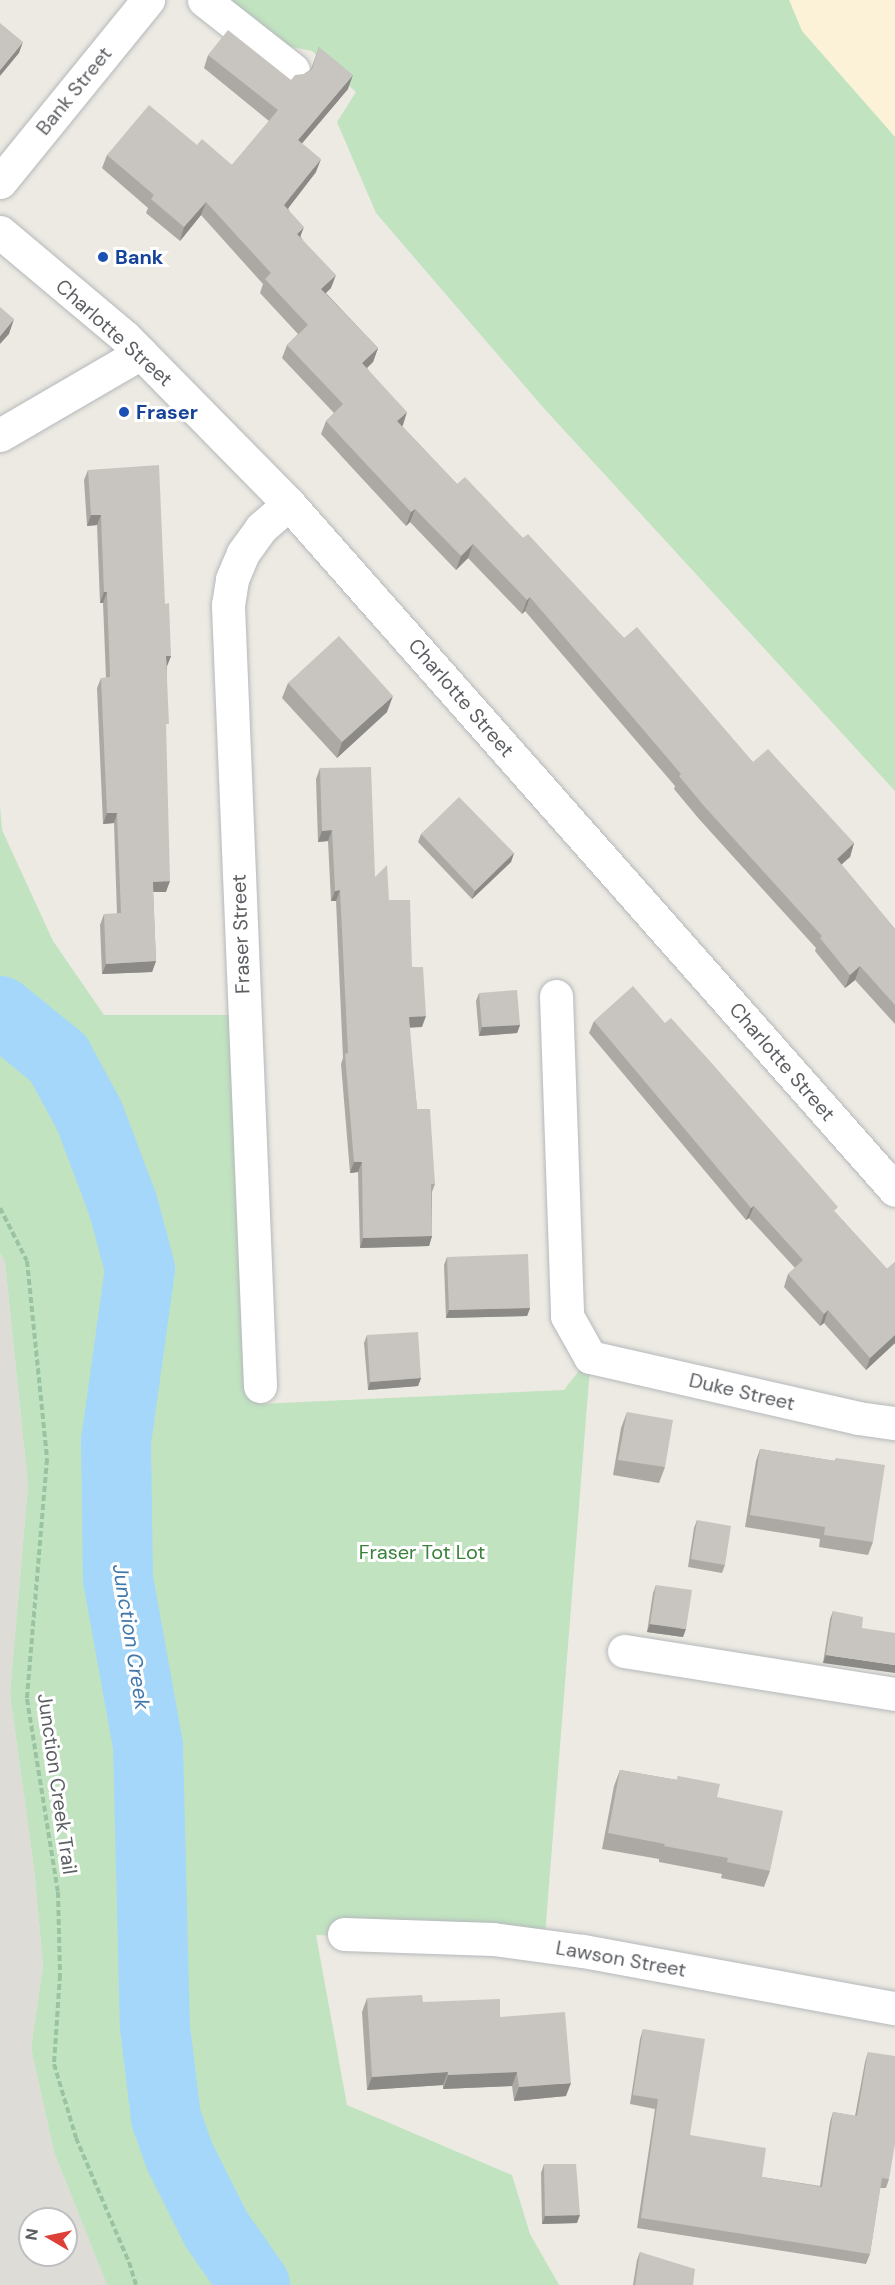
<!DOCTYPE html>
<html>
<head>
<meta charset="utf-8">
<style>
  body { margin:0 }
  #map { position:relative; width:895px; height:2285px; overflow:hidden; background:#eceae2; font-family:"DM Sans",sans-serif }
  div>[style] { position:absolute }
  .commercial>* { inset:0; background:#fbf2d8 }
  .industrial>* { inset:0; background:#dedcd7 }
  .green>* { inset:0; background:#c1e3c0 }
  .river>* { height:70px; margin:-35px; padding:0 35px; transform-origin:35px; border-radius:35px; background:#a5d7fa }
  .path>* { height:4px; margin-top:-2px; transform-origin:0; background:repeating-linear-gradient(90deg,#9ac3a4 0 6px,transparent 0 9px) }
  .roads { filter:drop-shadow(0 0 2px #b5b8bc) drop-shadow(0 0 2px #b5b8bc) }
  .minor>* { height:33px; margin:-16.5px; padding:0 16.5px; transform-origin:16.5px; border-radius:16.5px; background:#fff }
  .wall>* { inset:0; background:#aca9a5 }
  .shaded-wall>* { inset:0; background:#8c8a86 }
  .building>* { inset:0; background:#c8c5c0 }
  .dots>* { width:16px; height:16px; translate:-50% -50%; box-sizing:border-box; border:3px solid #fff; border-radius:50% }
  span { translate:-50% -50%; white-space:nowrap; text-align:center; line-height:1.15; -webkit-text-stroke:6px #fff; paint-order:stroke }
  .street-label { font-size:20px; color:#5b5e62 }
  .transit-label { font-size:20px; color:#164399; font-weight:700 }
  .left { translate:0 -50%; text-align:left }
  .park-label { font-size:20px; color:#3a823b }
  .water-label { font-size:21px; color:#4378aa; font-style:italic }
  .north { position:absolute; left:18px; top:2207px; width:60px; height:60px; box-sizing:border-box; background:#fff; border:2px solid #bdbfc0; border-radius:50%; rotate:279deg; font-size:16px; font-weight:700; line-height:24px; text-align:center; color:#5b5e62 }
  .north::after { content:''; display:block; margin:auto; width:21px; height:27px; background:#de3f36; clip-path:polygon(50% 0,100% 100%,50% 72%,0 100%) }
</style>
</head>
<body>
<div id="map">
  <div class="commercial">
    <div style="clip-path:polygon(789px 0,895px 0,895px 137px,802px 31px)"></div>
  </div>
  <div class="industrial">
    <div style="clip-path:polygon(evenodd,0 1253px,5px 1262px,28px 1485px,10px 1694px,34px 1868px,43px 1966px,31px 2048px,54px 2152px,107px 2285px,0 2285px,0 1253px,30px 2219px,66px 2219px,66px 2255px,30px 2255px,30px 2219px)"></div>
  </div>
  <div class="green">
    <div style="clip-path:polygon(201px 0,789px 0,802px 31px,895px 137px,895px 791px,541px 405px,376px 213px,337px 122px,356px 92px,312px 51px,251px 39px)"></div>
    <div style="clip-path:polygon(0 806px,2px 830px,53px 941px,104px 1015px,242px 1015px,259px 1404px,564px 1390px,591px 1355px,544px 1948px,493px 1942px,316px 1935px,347px 2105px,512px 2175px,530px 2234px,559px 2285px,107px 2285px,54px 2152px,31px 2048px,43px 1966px,34px 1868px,10px 1694px,28px 1485px,5px 1262px,0 1253px)"></div>
  </div>
  <div class="river">
    <div style="left:0;top:1011px;width:75px;rotate:39deg"></div>
    <div style="left:58px;top:1058px;width:65px;rotate:61.5deg"></div>
    <div style="left:89px;top:1115px;width:96px;rotate:69.3deg"></div>
    <div style="left:123px;top:1205px;width:66px;rotate:75.1deg"></div>
    <div style="left:140px;top:1269px;width:174px;rotate:97.9deg"></div>
    <div style="left:116px;top:1441px;width:138px;rotate:89.2deg"></div>
    <div style="left:118px;top:1579px;width:170px;rotate:79.8deg"></div>
    <div style="left:148px;top:1746px;width:281px;rotate:88.6deg"></div>
    <div style="left:155px;top:2027px;width:92px;rotate:83.1deg"></div>
    <div style="left:166px;top:2118px;width:41px;rotate:70.3deg"></div>
    <div style="left:180px;top:2157px;width:80px;rotate:63.4deg"></div>
    <div style="left:216px;top:2229px;width:68px;rotate:55.1deg"></div>
  </div>
  <div class="path">
    <div style="left:0;top:1208px;width:59px;rotate:63deg"></div>
    <div style="left:27px;top:1261px;width:199px;rotate:84.2deg"></div>
    <div style="left:47px;top:1459px;width:241px;rotate:94.8deg"></div>
    <div style="left:27px;top:1699px;width:195px;rotate:80.9deg"></div>
    <div style="left:58px;top:1892px;width:83px;rotate:88.6deg"></div>
    <div style="left:60px;top:1975px;width:89px;rotate:93.9deg"></div>
    <div style="left:54px;top:2064px;width:77px;rotate:73.4deg"></div>
    <div style="left:76px;top:2138px;width:135px;rotate:66.9deg"></div>
    <div style="left:129px;top:2262px;width:24px;rotate:73deg"></div>
  </div>
  <div class="roads">
    <div class="minor">
      <div style="left:204px;top:0;width:113px;rotate:38.2deg"></div>
      <div style="left:0;top:182px;width:235px;rotate:-50.9deg"></div>
      <div style="left:0;top:232px;width:163px;rotate:40deg"></div>
      <div style="left:125px;top:337px;width:234px;rotate:45.5deg"></div>
      <div style="left:289px;top:504px;width:915px;rotate:48.54deg"></div>
      <div style="left:0;top:435px;width:163px;rotate:-30.2deg"></div>
      <div style="left:556px;top:996px;width:320px;rotate:88deg"></div>
      <div style="left:567px;top:1316px;width:47px;rotate:60.7deg"></div>
      <div style="left:590px;top:1357px;width:275px;rotate:12.8deg"></div>
      <div style="left:858px;top:1418px;width:37px;rotate:8deg"></div>
      <div style="left:260px;top:1386px;width:782px;rotate:-92.35deg"></div>
      <div style="left:228px;top:605px;width:26px;rotate:-81deg"></div>
      <div style="left:232px;top:579px;width:28px;rotate:-67deg"></div>
      <div style="left:243px;top:553px;width:31px;rotate:-54deg"></div>
      <div style="left:261px;top:528px;width:37px;rotate:-41deg"></div>
      <div style="left:624px;top:1651px;width:274px;rotate:9deg"></div>
      <div style="left:344px;top:1934px;width:149px;rotate:1.9deg"></div>
      <div style="left:493px;top:1939px;width:91px;rotate:7.6deg"></div>
      <div style="left:583px;top:1951px;width:317px;rotate:10.4deg"></div>
    </div>
  </div>
  <div class="wall">
    <div style="clip-path:polygon(319px 47px,348px 89px,302px 143px,316px 172px,288px 208px,301px 237px,331px 288px,326px 293px,378px 348px,373px 362px,367px 368px,403px 425px,402px 426px,457px 484px,523px 538px,624px 638px,753px 762px,854px 843px,850px 857px,841px 864px,895px 929px,895px 1024px,855px 980px,845px 988px,815px 951px,816px 948px,699px 819px,674px 789px,675px 786px,525px 611px,522px 614px,468px 558px,456px 570px,410px 522px,406px 526px,321px 434px,326px 421px,334px 413px,282px 358px,287px 345px,298px 334px,260px 293px,263px 284px,201px 215px,180px 241px,146px 213px,148px 208px,102px 168px,107px 155px,197px 145px,232px 165px,269px 121px,204px 68px,208px 55px,291px 80px,304px 74px,311px 69px)"></div>
    <div style="clip-path:polygon(88px 470px,165px 604px,171px 656px,167px 666px,166px 732px,166px 892px,153px 892px,156px 961px,152px 972px,102px 974px,100px 925px,104px 914px,117px 914px,114px 823px,103px 824px,97px 688px,101px 678px,106px 678px,103px 603px,100px 603px,97px 525px,87px 526px,84px 480px)"></div>
    <div style="clip-path:polygon(288px 683px,387px 712px,337px 758px,282px 698px)"></div>
    <div style="clip-path:polygon(320px 768px,375px 877px,389px 900px,412px 967px,422px 1027px,409px 1027px,417px 1109px,435px 1184px,432px 1192px,432px 1236px,429px 1246px,360px 1248px,358px 1172px,350px 1173px,341px 1064px,343px 1058px,336px 901px,331px 901px,328px 841px,318px 842px,316px 779px)"></div>
    <div style="clip-path:polygon(421px 834px,514px 853px,511px 862px,472px 899px,418px 842px)"></div>
    <div style="clip-path:polygon(479px 993px,520px 1025px,517px 1033px,479px 1036px,476px 1001px)"></div>
    <div style="clip-path:polygon(594px 1021px,836px 1213px,887px 1269px,895px 1262px,895px 1343px,866px 1370px,824px 1323px,820px 1326px,784px 1287px,788px 1274px,795px 1268px,749px 1218px,746px 1220px,589px 1033px)"></div>
    <div style="clip-path:polygon(447px 1257px,530px 1308px,527px 1316px,446px 1318px,444px 1265px)"></div>
    <div style="clip-path:polygon(367px 1335px,421px 1378px,418px 1386px,368px 1390px,364px 1343px)"></div>
    <div style="clip-path:polygon(627px 1412px,665px 1467px,659px 1483px,613px 1475px,621px 1428px)"></div>
    <div style="clip-path:polygon(760px 1449px,835px 1461px,836px 1458px,873px 1542px,868px 1555px,819px 1547px,820px 1539px,745px 1527px,756px 1461px)"></div>
    <div style="clip-path:polygon(697px 1520px,725px 1565px,722px 1573px,688px 1567px,694px 1528px)"></div>
    <div style="clip-path:polygon(656px 1585px,683px 1637px,647px 1632px,653px 1593px)"></div>
    <div style="clip-path:polygon(833px 1611px,862px 1628px,823px 1663px,830px 1619px)"></div>
    <div style="clip-path:polygon(620px 1770px,677px 1780px,678px 1776px,717px 1797px,770px 1871px,764px 1887px,721px 1878px,722px 1874px,659px 1862px,659px 1859px,602px 1849px,614px 1786px)"></div>
    <div style="clip-path:polygon(367px 1998px,423px 2002px,500px 2017px,566px 2096px,514px 2101px,512px 2086px,443px 2089px,443px 2085px,367px 2090px,362px 2012px)"></div>
    <div style="clip-path:polygon(643px 2029px,690px 2135px,762px 2177px,820px 2186px,830px 2122px,833px 2112px,855px 2116px,865px 2062px,868px 2052px,889px 2179px,886px 2188px,880px 2188px,870px 2254px,866px 2264px,637px 2228px,655px 2109px,630px 2104px,640px 2039px)"></div>
    <div style="clip-path:polygon(544px 2164px,577px 2223px,542px 2224px,541px 2173px)"></div>
    <div style="clip-path:polygon(640px 2252px,693px 2285px,633px 2285px,637px 2260px)"></div>
  </div>
  <div class="shaded-wall">
    <div style="clip-path:polygon(23px 42px,19px 53px,0 76px,0 70px)"></div>
    <div style="clip-path:polygon(353px 75px,348px 89px,293px 154px,298px 140px)"></div>
    <div style="clip-path:polygon(321px 159px,316px 172px,280px 219px,284px 205px)"></div>
    <div style="clip-path:polygon(206px 202px,201px 215px,180px 241px,184px 227px)"></div>
    <div style="clip-path:polygon(304px 227px,299px 240px,297px 234px)"></div>
    <div style="clip-path:polygon(336px 275px,331px 288px,316px 302px,321px 289px)"></div>
    <div style="clip-path:polygon(14px 319px,9px 334px,0 344px,0 336px)"></div>
    <div style="clip-path:polygon(378px 348px,373px 362px,357px 377px,362px 363px)"></div>
    <div style="clip-path:polygon(407px 412px,403px 425px,392px 435px,397px 421px)"></div>
    <div style="clip-path:polygon(415px 509px,410px 522px,406px 526px,411px 512px)"></div>
    <div style="clip-path:polygon(91px 515px,101px 515px,97px 525px,87px 526px)"></div>
    <div style="clip-path:polygon(473px 544px,468px 558px,456px 570px,461px 556px)"></div>
    <div style="clip-path:polygon(104px 592px,107px 592px,103px 603px,100px 603px)"></div>
    <div style="clip-path:polygon(530px 597px,525px 611px,522px 614px,527px 600px)"></div>
    <div style="clip-path:polygon(166px 656px,171px 656px,167px 666px)"></div>
    <div style="clip-path:polygon(393px 696px,387px 712px,337px 758px,342px 742px)"></div>
    <div style="clip-path:polygon(107px 813px,117px 813px,114px 823px,103px 824px)"></div>
    <div style="clip-path:polygon(332px 830px,328px 841px,318px 842px,322px 831px)"></div>
    <div style="clip-path:polygon(854px 843px,850px 857px,832px 873px,837px 859px)"></div>
    <div style="clip-path:polygon(514px 853px,511px 862px,472px 899px,475px 891px)"></div>
    <div style="clip-path:polygon(170px 881px,166px 892px,149px 892px,153px 882px)"></div>
    <div style="clip-path:polygon(340px 890px,336px 901px,331px 901px,335px 891px)"></div>
    <div style="clip-path:polygon(156px 961px,152px 972px,102px 974px,106px 964px)"></div>
    <div style="clip-path:polygon(860px 966px,855px 980px,845px 988px,850px 975px)"></div>
    <div style="clip-path:polygon(426px 1016px,422px 1027px,405px 1028px,409px 1017px)"></div>
    <div style="clip-path:polygon(520px 1025px,517px 1033px,479px 1036px,482px 1027px)"></div>
    <div style="clip-path:polygon(354px 1162px,362px 1162px,358px 1172px,350px 1173px)"></div>
    <div style="clip-path:polygon(754px 1206px,749px 1218px,746px 1220px,751px 1208px)"></div>
    <div style="clip-path:polygon(432px 1236px,429px 1246px,360px 1248px,363px 1238px)"></div>
    <div style="clip-path:polygon(530px 1308px,527px 1316px,446px 1318px,449px 1310px)"></div>
    <div style="clip-path:polygon(828px 1310px,824px 1323px,820px 1326px,824px 1314px)"></div>
    <div style="clip-path:polygon(895px 1335px,895px 1343px,866px 1370px,870px 1358px)"></div>
    <div style="clip-path:polygon(421px 1378px,418px 1386px,368px 1390px,370px 1382px)"></div>
    <div style="clip-path:polygon(650px 1624px,686px 1629px,683px 1637px,647px 1632px)"></div>
    <div style="clip-path:polygon(826px 1655px,895px 1665px,895px 1673px,823px 1663px)"></div>
    <div style="clip-path:polygon(448px 2072px,443px 2085px,367px 2090px,372px 2077px)"></div>
    <div style="clip-path:polygon(517px 2072px,512px 2086px,443px 2089px,448px 2075px)"></div>
    <div style="clip-path:polygon(571px 2083px,566px 2096px,514px 2101px,519px 2087px)"></div>
    <div style="clip-path:polygon(580px 2215px,577px 2223px,542px 2224px,545px 2216px)"></div>
  </div>
  <div class="building">
    <div style="clip-path:polygon(0 23px,23px 42px,0 70px)"></div>
    <div style="clip-path:polygon(228px 30px,291px 80px,295px 75px,304px 74px,312px 69px,319px 47px,353px 75px,298px 140px,321px 159px,284px 205px,304px 227px,297px 234px,336px 275px,321px 289px,378px 348px,362px 363px,407px 412px,397px 421px,457px 484px,465px 477px,523px 538px,528px 534px,624px 638px,637px 627px,753px 762px,768px 749px,854px 843px,837px 859px,895px 929px,895px 1005px,860px 966px,850px 975px,820px 938px,822px 936px,704px 806px,679px 776px,681px 774px,530px 597px,527px 600px,473px 544px,461px 556px,415px 509px,411px 512px,326px 421px,343px 404px,287px 345px,308px 325px,265px 279px,271px 273px,206px 202px,184px 227px,151px 199px,154px 195px,107px 155px,149px 105px,197px 145px,202px 139px,232px 165px,278px 110px,208px 55px)"></div>
    <div style="clip-path:polygon(0 307px,14px 319px,0 336px)"></div>
    <div style="clip-path:polygon(159px 465px,165px 604px,169px 603px,171px 656px,166px 656px,169px 724px,166px 724px,170px 881px,153px 882px,156px 961px,106px 964px,104px 914px,121px 913px,117px 813px,107px 813px,101px 678px,110px 677px,107px 592px,104px 592px,101px 515px,91px 515px,88px 470px)"></div>
    <div style="clip-path:polygon(339px 636px,393px 696px,342px 742px,288px 683px)"></div>
    <div style="clip-path:polygon(371px 767px,375px 877px,387px 865px,389px 900px,410px 900px,412px 967px,423px 967px,426px 1016px,409px 1017px,417px 1109px,430px 1109px,435px 1184px,431px 1184px,432px 1236px,363px 1238px,362px 1162px,354px 1162px,345px 1054px,348px 1053px,340px 890px,335px 891px,332px 830px,322px 831px,320px 768px)"></div>
    <div style="clip-path:polygon(459px 797px,514px 853px,475px 891px,421px 834px)"></div>
    <div style="clip-path:polygon(633px 986px,665px 1023px,671px 1018px,708px 1059px,838px 1207px,834px 1211px,887px 1269px,895px 1262px,895px 1335px,870px 1358px,828px 1310px,824px 1314px,788px 1274px,803px 1260px,754px 1206px,751px 1208px,594px 1021px)"></div>
    <div style="clip-path:polygon(517px 990px,520px 1025px,482px 1027px,479px 993px)"></div>
    <div style="clip-path:polygon(528px 1254px,530px 1308px,449px 1310px,447px 1257px)"></div>
    <div style="clip-path:polygon(418px 1332px,421px 1378px,370px 1382px,367px 1335px)"></div>
    <div style="clip-path:polygon(627px 1412px,673px 1420px,665px 1467px,618px 1460px)"></div>
    <div style="clip-path:polygon(760px 1449px,836px 1461px,836px 1458px,885px 1465px,873px 1542px,824px 1535px,825px 1527px,750px 1515px)"></div>
    <div style="clip-path:polygon(697px 1520px,731px 1526px,725px 1565px,691px 1559px)"></div>
    <div style="clip-path:polygon(656px 1585px,692px 1590px,686px 1629px,650px 1624px)"></div>
    <div style="clip-path:polygon(833px 1611px,863px 1617px,862px 1628px,895px 1633px,895px 1665px,826px 1655px)"></div>
    <div style="clip-path:polygon(620px 1770px,677px 1780px,678px 1776px,720px 1784px,717px 1797px,783px 1811px,770px 1871px,727px 1862px,728px 1858px,664px 1846px,665px 1844px,608px 1833px)"></div>
    <div style="clip-path:polygon(422px 1995px,423px 2002px,500px 1999px,500px 2017px,565px 2012px,571px 2083px,519px 2087px,517px 2072px,448px 2075px,448px 2072px,372px 2077px,367px 1998px)"></div>
    <div style="clip-path:polygon(643px 2029px,705px 2039px,690px 2135px,766px 2148px,762px 2177px,822px 2187px,833px 2112px,857px 2116px,868px 2052px,895px 2056px,895px 2144px,889px 2179px,882px 2178px,870px 2254px,641px 2218px,658px 2099px,633px 2095px)"></div>
    <div style="clip-path:polygon(544px 2164px,576px 2164px,580px 2215px,545px 2216px)"></div>
    <div style="clip-path:polygon(640px 2252px,695px 2269px,693px 2285px,635px 2285px)"></div>
  </div>
  <div class="dots">
    <div style="left:103px;top:257px;background:#1a4fb4"></div>
    <div style="left:124px;top:412px;background:#1a4fb4"></div>
  </div>
  <div class="street-label">
    <span style="left:74px;top:91px;rotate:-51deg">Bank Street</span>
    <span style="left:114px;top:333px;rotate:42deg">Charlotte Street</span>
    <span style="left:461px;top:698px;rotate:49deg">Charlotte Street</span>
    <span style="left:241px;top:934px;rotate:-92deg">Fraser Street</span>
    <span style="left:782px;top:1062px;rotate:49deg">Charlotte Street</span>
    <span style="left:742px;top:1392px;rotate:13deg">Duke Street</span>
    <span style="left:57px;top:1784px;rotate:82deg">Junction Creek Trail</span>
    <span style="left:621px;top:1959px;rotate:10deg">Lawson Street</span>
  </div>
  <div class="transit-label">
    <span class="left" style="left:115px;top:257px">Bank</span>
    <span class="left" style="left:136px;top:412px">Fraser</span>
  </div>
  <div class="park-label">
    <span style="left:422px;top:1552px">Fraser Tot Lot</span>
  </div>
  <div class="water-label">
    <span style="left:131px;top:1637px;rotate:81deg">Junction Creek</span>
  </div>
  <div class="north">N</div>
</div>
</body>
</html>
